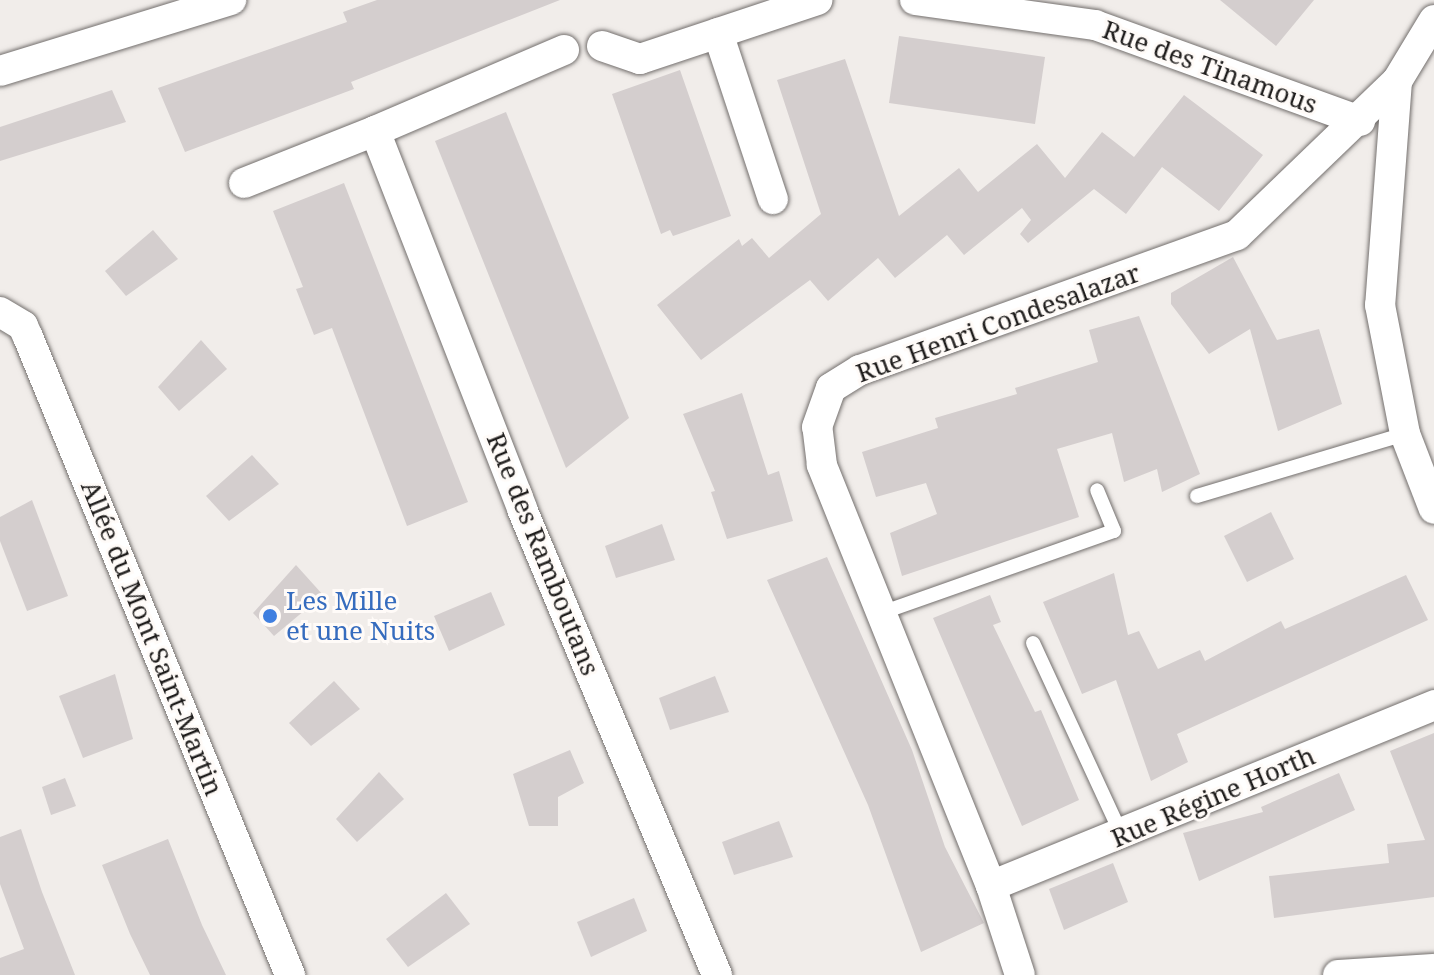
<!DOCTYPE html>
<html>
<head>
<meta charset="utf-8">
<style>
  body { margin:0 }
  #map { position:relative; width:1434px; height:975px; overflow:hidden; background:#f1edea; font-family:"Noto Serif",serif }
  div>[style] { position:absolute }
  .building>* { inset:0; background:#d4cece }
  .roads { filter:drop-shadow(0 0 2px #736f6d) drop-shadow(0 0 2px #736f6d) }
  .lane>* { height:14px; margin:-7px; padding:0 7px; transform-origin:7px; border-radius:7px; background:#fff }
  .street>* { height:30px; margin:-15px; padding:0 15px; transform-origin:15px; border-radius:15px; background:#fff }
  .dots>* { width:22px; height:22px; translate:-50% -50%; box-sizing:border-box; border:4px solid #fffbf8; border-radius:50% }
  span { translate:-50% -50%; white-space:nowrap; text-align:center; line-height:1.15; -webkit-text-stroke:6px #fffbf8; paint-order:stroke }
  .street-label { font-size:26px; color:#1f1d1c }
  .shop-label { font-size:26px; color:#366cbe }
  .left { translate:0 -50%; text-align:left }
</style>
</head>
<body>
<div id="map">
  <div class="building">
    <div style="clip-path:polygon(377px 0,560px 0,351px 82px,354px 89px,185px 152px,158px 88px,347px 22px,343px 12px)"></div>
    <div style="clip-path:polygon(1220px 0,1314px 0,1276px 46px)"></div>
    <div style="clip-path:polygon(899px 36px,1045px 57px,1035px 124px,889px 103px)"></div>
    <div style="clip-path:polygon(845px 59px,899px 216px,959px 168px,978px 192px,1037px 144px,1065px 178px,1102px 132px,1134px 157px,1184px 95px,1263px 155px,1219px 211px,1162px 167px,1126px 214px,1094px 189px,1028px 243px,1020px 234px,1031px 220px,1022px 208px,964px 255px,947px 235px,895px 278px,878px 258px,828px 301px,810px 280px,701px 360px,657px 305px,739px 239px,742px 246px,752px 238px,769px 258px,821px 214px,777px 80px)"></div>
    <div style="clip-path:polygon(680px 70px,731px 216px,673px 236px,670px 230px,661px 234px,612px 94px)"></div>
    <div style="clip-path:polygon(112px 90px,126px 122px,0 161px,0 127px)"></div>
    <div style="clip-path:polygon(506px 112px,629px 418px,566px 468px,435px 141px)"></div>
    <div style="clip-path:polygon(344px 183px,468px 502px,407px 526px,332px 328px,314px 335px,296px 289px,303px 287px,273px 211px)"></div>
    <div style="clip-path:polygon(153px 230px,178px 259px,126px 296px,105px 271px)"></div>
    <div style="clip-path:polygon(1233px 257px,1277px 340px,1319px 329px,1342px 404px,1278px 431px,1250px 329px,1209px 354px,1171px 304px,1171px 293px)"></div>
    <div style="clip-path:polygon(1139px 316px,1200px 474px,1162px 492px,1157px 469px,1124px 482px,1112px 433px,1057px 449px,1079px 517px,902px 576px,890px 533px,937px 514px,926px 483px,876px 497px,862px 452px,938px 428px,935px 418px,1017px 394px,1015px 388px,1098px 362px,1089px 330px)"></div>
    <div style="clip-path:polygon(201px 340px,227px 369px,179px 411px,158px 387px)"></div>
    <div style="clip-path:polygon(742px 393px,768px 475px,779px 471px,793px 521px,727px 539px,711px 492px,715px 491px,683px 414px)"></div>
    <div style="clip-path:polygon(252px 455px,279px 484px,229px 521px,206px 496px)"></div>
    <div style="clip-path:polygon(32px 500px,68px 596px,27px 611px,0 541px,0 517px)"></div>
    <div style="clip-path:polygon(1271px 512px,1294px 559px,1247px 582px,1224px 536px)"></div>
    <div style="clip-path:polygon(662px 524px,675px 560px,616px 578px,605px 546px)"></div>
    <div style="clip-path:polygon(827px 557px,912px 750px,945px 847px,984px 923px,921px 952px,868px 805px,767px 580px)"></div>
    <div style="clip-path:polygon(296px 565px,323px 595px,274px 636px,253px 613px)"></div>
    <div style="clip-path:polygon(1114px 573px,1128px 635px,1139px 631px,1158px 669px,1200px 650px,1205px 661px,1281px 621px,1285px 629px,1406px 575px,1428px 620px,1177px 734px,1188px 762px,1151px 781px,1116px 680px,1082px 694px,1043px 602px)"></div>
    <div style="clip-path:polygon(491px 592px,505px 625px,449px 651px,434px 616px)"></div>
    <div style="clip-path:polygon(990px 595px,1001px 622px,993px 625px,1035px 712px,1041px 710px,1079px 800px,1022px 826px,933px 618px)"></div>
    <div style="clip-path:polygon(115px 674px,133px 739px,83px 758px,59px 696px)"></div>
    <div style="clip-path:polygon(715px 676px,729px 712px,670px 730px,659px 698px)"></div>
    <div style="clip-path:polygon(334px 681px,360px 709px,311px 746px,289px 723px)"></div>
    <div style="clip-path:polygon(1434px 733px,1434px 897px,1274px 918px,1269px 876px,1389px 863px,1387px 844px,1425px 840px,1390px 751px)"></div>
    <div style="clip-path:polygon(570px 750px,584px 783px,558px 797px,558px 826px,529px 826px,513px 774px)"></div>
    <div style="clip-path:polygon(379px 772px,404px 799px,357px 842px,336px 819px)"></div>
    <div style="clip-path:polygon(1339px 773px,1355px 810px,1199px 881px,1183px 833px,1263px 812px,1261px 807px)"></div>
    <div style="clip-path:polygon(65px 778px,76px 806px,51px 815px,42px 787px)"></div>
    <div style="clip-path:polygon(779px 821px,793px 857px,734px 875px,722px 842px)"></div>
    <div style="clip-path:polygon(21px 829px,42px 892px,75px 975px,0 975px,0 958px,24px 949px,0 884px,0 837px)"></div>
    <div style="clip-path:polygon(168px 839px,202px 925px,226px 975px,150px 975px,130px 934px,102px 865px)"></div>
    <div style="clip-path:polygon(1113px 863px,1128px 902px,1064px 930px,1049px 889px)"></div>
    <div style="clip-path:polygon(446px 893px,470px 924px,408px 967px,386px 939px)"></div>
    <div style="clip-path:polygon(634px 898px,647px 931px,591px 957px,577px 922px)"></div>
  </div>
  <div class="roads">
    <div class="lane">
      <div style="left:1197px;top:496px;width:217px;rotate:-16.6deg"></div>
      <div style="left:881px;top:613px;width:247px;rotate:-19.4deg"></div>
      <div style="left:1114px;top:531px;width:44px;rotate:-112.5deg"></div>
      <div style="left:1033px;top:643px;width:213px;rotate:65.2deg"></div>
    </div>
    <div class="street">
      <div style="left:915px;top:0;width:182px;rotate:7.9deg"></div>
      <div style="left:1095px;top:25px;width:282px;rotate:19.9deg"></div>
      <div style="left:1434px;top:20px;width:71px;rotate:121.2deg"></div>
      <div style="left:1397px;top:81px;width:225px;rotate:94.3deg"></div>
      <div style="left:1380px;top:305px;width:131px;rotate:79deg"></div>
      <div style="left:1405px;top:434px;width:80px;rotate:68.9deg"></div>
      <div style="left:718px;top:33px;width:175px;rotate:71.7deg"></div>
      <div style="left:602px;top:46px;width:40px;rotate:18.9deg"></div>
      <div style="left:640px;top:59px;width:187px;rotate:-18.4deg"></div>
      <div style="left:564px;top:50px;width:206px;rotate:156.8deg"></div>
      <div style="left:375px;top:131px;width:406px;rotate:68.7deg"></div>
      <div style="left:522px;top:509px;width:505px;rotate:67.29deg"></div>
      <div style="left:0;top:71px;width:242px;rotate:-17.1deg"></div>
      <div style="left:244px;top:183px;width:141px;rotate:-21.7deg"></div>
      <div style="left:0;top:312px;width:27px;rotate:31deg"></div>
      <div style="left:23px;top:326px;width:12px;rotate:66deg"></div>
      <div style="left:28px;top:337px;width:690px;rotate:67.67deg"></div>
      <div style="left:991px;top:886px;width:479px;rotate:-22.2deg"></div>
      <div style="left:1020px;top:975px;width:94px;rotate:-108deg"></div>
      <div style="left:991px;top:886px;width:454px;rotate:-111.9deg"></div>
      <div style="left:822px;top:465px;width:38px;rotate:-97deg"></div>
      <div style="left:817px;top:427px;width:41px;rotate:-70.3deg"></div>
      <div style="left:831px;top:388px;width:34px;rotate:-32deg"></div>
      <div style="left:860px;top:370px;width:400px;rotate:-19.7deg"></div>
      <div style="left:1237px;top:235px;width:222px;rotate:-43.9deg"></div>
      <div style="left:1338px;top:975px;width:96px;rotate:-3.6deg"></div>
    </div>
  </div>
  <div class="dots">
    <div style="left:270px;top:616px;background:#3f7fe0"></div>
  </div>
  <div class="street-label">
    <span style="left:1210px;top:67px;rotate:20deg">Rue des Tinamous</span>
    <span style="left:998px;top:323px;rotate:-20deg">Rue Henri Condesalazar</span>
    <span style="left:543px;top:554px;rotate:68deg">Rue des Ramboutans</span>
    <span style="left:152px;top:638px;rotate:68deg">Allée du Mont Saint-Martin</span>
    <span style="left:1213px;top:797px;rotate:-23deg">Rue Régine Horth</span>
  </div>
  <div class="shop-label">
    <span class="left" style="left:286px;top:616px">Les Mille<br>et une Nuits</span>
  </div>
</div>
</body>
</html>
